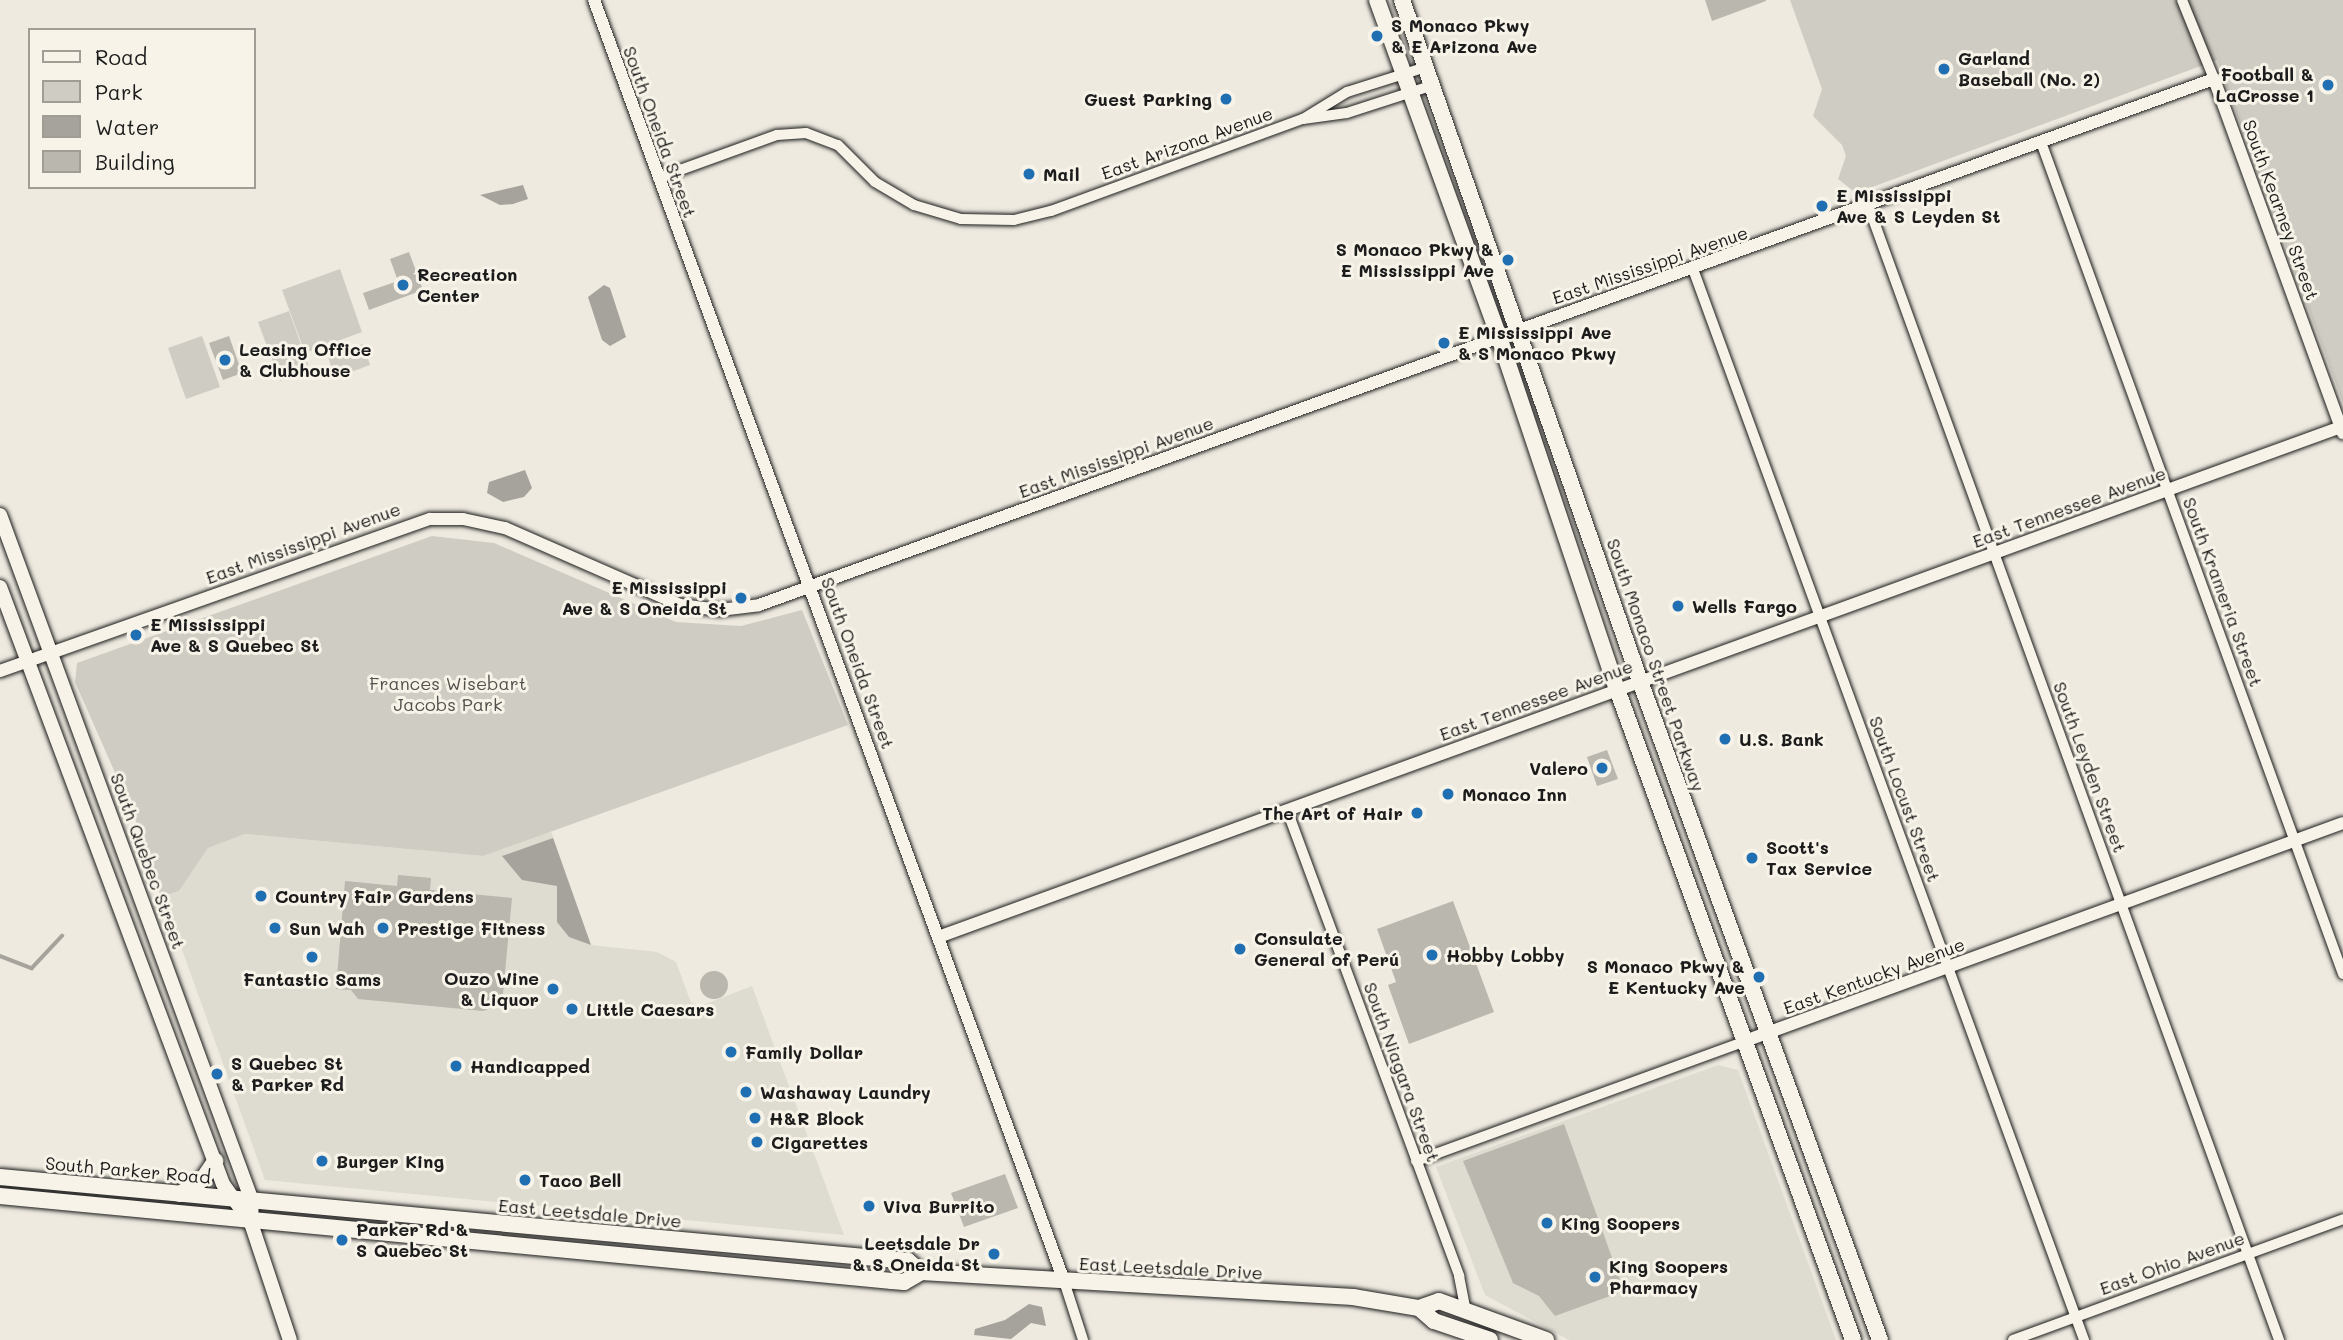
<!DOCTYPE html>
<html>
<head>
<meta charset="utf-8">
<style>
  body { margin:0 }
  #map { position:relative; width:2343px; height:1340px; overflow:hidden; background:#eeeae0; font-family:Mali,sans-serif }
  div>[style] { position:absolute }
  .built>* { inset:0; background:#dedbd1 }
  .green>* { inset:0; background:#cfccc3 }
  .water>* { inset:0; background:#a6a39d }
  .stream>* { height:3.5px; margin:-1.75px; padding:0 1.75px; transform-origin:1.75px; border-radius:1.75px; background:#a6a39d }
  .building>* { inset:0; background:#bab7af }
  .round { border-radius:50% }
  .roads { filter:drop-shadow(0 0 2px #1c1c1c) drop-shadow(0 0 2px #1c1c1c) }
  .minor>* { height:10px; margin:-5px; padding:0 5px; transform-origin:5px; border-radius:5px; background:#f7f3e8 }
  .tertiary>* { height:12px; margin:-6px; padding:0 6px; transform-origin:6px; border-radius:6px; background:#f7f3e8 }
  .secondary>* { height:14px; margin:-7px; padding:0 7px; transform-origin:7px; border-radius:7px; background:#f7f3e8 }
  .primary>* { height:16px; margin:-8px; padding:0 8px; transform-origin:8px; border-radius:8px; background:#f7f3e8 }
  .dots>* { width:19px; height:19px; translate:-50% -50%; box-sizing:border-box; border:4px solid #f7f3e8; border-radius:50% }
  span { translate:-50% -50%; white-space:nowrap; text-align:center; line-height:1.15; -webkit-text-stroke:6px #f7f3e8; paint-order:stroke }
  .poi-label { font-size:18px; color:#1c1c1c; font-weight:700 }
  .left { translate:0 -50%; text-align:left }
  .right { translate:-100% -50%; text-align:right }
  .street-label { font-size:18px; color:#1c1c1c }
  .park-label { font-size:18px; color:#52514e }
  .legend { position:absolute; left:28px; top:28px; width:228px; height:161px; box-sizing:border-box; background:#f7f3e8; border:2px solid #9f9d96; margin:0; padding:9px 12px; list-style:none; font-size:21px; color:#1c1c1c }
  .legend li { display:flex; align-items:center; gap:14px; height:35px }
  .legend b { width:35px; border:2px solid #9f9d96 }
</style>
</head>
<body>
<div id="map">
  <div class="built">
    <div style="clip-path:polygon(551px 831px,591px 945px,657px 952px,676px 962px,691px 1003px,703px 1005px,752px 986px,844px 1235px,265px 1180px,163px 897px,179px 891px,208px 848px,245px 834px,483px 856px)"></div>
    <div style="clip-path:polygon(1718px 1065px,1738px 1070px,1836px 1340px,1569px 1340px,1485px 1295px,1436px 1167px)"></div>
  </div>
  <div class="green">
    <div style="clip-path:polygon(1790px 0,2343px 0,2343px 403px,2217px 60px,1856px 193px,1838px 179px,1846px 156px,1842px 145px,1813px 116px,1822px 89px)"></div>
    <div style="clip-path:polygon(340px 269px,362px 332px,305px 353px,282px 290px)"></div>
    <div style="clip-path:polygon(289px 311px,310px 370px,280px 381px,258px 322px)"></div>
    <div style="clip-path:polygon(202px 336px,220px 387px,186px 399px,168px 348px)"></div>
    <div style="clip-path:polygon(363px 344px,370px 365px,335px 378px,328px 357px)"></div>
    <div style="clip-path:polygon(432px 536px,494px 543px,676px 622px,741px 626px,802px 610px,848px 725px,483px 856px,245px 834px,208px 848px,179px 891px,161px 897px,135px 818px,75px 682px,77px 663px)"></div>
  </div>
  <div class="water">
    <div style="clip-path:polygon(523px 185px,528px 199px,513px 204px,500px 205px,480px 195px)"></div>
    <div style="clip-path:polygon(604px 285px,610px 288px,626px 337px,610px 346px,602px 340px,588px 297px)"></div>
    <div style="clip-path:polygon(525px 470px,532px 488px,524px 497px,503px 502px,487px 493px,489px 482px)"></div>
    <div style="clip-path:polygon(553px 838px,591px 945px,569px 937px,557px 922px,557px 886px,522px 880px,502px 856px)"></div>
    <div style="clip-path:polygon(1029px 1304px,1042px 1307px,1046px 1326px,1031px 1323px,1011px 1339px,974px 1335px,975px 1329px,1005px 1320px)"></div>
  </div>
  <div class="stream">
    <div style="left:0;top:956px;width:34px;rotate:21deg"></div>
    <div style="left:32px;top:968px;width:44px;rotate:-46.8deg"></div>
  </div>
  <div class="building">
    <div style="clip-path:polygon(1705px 0,1766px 0,1766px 1px,1712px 21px)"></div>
    <div style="clip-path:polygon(409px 252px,423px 290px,369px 310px,363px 293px,398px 281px,390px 259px)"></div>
    <div style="clip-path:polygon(229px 336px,242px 373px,223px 380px,209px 343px)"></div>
    <div style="clip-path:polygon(1607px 750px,1618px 779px,1597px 786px,1587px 757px)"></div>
    <div style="clip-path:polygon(398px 875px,431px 878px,430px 890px,512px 898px,502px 1004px,483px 1011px,358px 999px,351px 990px,336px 989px,345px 881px,397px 886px)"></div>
    <div style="clip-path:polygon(1453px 901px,1494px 1012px,1409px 1044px,1388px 985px,1396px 982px,1377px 929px)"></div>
    <div class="round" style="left:700px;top:971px;width:28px;height:28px"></div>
    <div style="clip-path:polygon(1564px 1124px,1624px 1291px,1555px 1316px,1539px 1296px,1513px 1283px,1463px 1161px)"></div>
    <div style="clip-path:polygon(1005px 1174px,1018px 1208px,964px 1227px,951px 1193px)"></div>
  </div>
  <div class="roads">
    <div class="minor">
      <div style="left:2182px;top:0;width:85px;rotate:67.9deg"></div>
      <div style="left:1303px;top:119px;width:52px;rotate:-31.5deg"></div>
      <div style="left:1347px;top:92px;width:83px;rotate:-17.6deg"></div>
      <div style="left:2041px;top:142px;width:885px;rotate:70.05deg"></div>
      <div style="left:658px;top:178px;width:127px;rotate:-19.9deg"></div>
      <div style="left:777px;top:135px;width:29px;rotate:-4deg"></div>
      <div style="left:806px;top:133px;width:34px;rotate:21deg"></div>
      <div style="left:838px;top:145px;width:52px;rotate:45deg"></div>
      <div style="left:875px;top:182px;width:45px;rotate:30.5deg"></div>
      <div style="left:914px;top:205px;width:49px;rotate:16.6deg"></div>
      <div style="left:961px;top:219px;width:53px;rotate:1.1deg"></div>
      <div style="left:1014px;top:220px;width:38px;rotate:-14deg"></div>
      <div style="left:1051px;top:211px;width:268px;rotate:-20.1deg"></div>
      <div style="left:1303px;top:119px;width:44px;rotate:-7.8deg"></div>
      <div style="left:1347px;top:113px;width:90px;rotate:-18deg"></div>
      <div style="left:1868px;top:205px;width:1207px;rotate:70.09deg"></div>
      <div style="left:1693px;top:269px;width:1140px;rotate:69.94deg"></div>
      <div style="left:1287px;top:810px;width:497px;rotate:69.7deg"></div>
      <div style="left:1459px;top:1276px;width:33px;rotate:79deg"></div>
      <div style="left:1416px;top:1161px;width:350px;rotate:-20deg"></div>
      <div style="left:1064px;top:1281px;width:62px;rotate:72.1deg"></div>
      <div style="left:2013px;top:1340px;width:351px;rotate:-20.1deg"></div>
    </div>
    <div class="tertiary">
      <div style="left:594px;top:0;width:1365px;rotate:69.85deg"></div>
      <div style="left:0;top:671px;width:456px;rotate:-19.5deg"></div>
      <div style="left:430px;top:519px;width:33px"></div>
      <div style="left:463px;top:519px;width:43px;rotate:12.1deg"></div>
      <div style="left:505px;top:528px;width:191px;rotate:23.7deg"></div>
      <div style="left:680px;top:605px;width:40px;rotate:7.1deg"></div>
      <div style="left:720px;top:610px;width:39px;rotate:-7deg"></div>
      <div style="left:759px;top:605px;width:1547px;rotate:-19.88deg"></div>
      <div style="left:2214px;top:79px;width:377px;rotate:70deg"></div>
      <div style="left:941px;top:936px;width:1490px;rotate:-19.98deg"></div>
      <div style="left:1745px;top:1041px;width:636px;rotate:-20.03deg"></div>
    </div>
    <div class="secondary">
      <div style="left:0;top:515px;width:731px;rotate:69.83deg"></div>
      <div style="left:252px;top:1201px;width:22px;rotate:93deg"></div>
      <div style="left:251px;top:1223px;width:123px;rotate:71.6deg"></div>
      <div style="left:0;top:587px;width:637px;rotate:69.52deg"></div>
      <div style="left:223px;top:1184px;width:48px;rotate:54.3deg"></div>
    </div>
    <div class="primary">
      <div style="left:1377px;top:0;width:358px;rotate:70.1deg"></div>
      <div style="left:1499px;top:337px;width:371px;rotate:71.5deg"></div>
      <div style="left:1617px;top:689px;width:692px;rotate:70.07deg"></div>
      <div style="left:1402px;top:0;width:721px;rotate:70.74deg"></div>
      <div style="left:1640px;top:681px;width:701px;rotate:69.99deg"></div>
      <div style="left:0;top:1177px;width:912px;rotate:5.29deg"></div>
      <div style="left:908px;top:1261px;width:17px;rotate:40deg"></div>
      <div style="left:180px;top:1194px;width:27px;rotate:-33deg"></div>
      <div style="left:203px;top:1179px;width:22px;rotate:-56deg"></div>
      <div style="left:0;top:1196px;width:896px;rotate:5.44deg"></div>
      <div style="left:892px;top:1281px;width:12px;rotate:5deg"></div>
      <div style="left:904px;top:1282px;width:20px;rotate:-30deg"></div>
      <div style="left:921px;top:1272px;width:433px;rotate:3.3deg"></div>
      <div style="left:1353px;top:1297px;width:67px;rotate:9.5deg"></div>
      <div style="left:1419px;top:1308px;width:21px;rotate:-19deg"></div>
      <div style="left:1439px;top:1301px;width:114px;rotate:20deg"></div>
      <div style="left:1419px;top:1308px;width:20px;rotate:41deg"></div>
      <div style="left:1434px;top:1321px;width:59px;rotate:18.7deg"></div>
    </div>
  </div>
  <div class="dots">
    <div style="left:1377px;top:36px;background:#1f6fb2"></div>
    <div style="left:1944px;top:69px;background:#1f6fb2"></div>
    <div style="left:2328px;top:85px;background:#1f6fb2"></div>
    <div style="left:1226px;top:99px;background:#1f6fb2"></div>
    <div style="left:1029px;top:174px;background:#1f6fb2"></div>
    <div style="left:1822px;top:206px;background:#1f6fb2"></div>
    <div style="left:1508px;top:260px;background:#1f6fb2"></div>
    <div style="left:403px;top:285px;background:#1f6fb2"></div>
    <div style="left:1444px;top:343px;background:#1f6fb2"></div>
    <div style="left:225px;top:360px;background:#1f6fb2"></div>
    <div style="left:741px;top:598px;background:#1f6fb2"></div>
    <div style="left:1678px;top:606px;background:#1f6fb2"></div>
    <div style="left:136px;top:635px;background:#1f6fb2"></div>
    <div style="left:1725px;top:739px;background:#1f6fb2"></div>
    <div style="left:1602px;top:768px;background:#1f6fb2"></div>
    <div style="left:1448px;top:794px;background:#1f6fb2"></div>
    <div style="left:1417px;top:813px;background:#1f6fb2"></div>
    <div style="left:1752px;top:858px;background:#1f6fb2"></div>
    <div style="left:261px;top:896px;background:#1f6fb2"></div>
    <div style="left:275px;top:928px;background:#1f6fb2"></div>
    <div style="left:383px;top:928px;background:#1f6fb2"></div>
    <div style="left:1240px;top:949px;background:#1f6fb2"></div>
    <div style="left:1432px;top:955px;background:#1f6fb2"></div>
    <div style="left:312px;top:957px;background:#1f6fb2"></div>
    <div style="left:1759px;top:977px;background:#1f6fb2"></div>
    <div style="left:553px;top:989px;background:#1f6fb2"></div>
    <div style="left:572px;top:1009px;background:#1f6fb2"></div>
    <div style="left:731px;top:1052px;background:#1f6fb2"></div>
    <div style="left:456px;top:1066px;background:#1f6fb2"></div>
    <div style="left:217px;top:1074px;background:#1f6fb2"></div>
    <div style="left:746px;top:1092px;background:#1f6fb2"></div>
    <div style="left:755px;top:1118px;background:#1f6fb2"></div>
    <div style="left:757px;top:1142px;background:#1f6fb2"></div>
    <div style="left:322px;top:1161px;background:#1f6fb2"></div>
    <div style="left:525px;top:1180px;background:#1f6fb2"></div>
    <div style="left:869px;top:1206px;background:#1f6fb2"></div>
    <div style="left:1547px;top:1223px;background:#1f6fb2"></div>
    <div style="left:342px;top:1240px;background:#1f6fb2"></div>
    <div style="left:994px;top:1254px;background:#1f6fb2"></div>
    <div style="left:1595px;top:1277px;background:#1f6fb2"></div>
  </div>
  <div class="poi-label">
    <span class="left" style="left:1391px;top:36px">S Monaco Pkwy<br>&amp; E Arizona Ave</span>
    <span class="left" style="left:1958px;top:69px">Garland<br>Baseball (No. 2)</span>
    <span class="right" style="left:2314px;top:85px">Football &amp;<br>LaCrosse 1</span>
    <span class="right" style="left:1212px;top:99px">Guest Parking</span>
    <span class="left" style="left:1043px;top:174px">Mail</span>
    <span class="left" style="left:1836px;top:206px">E Mississippi<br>Ave &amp; S Leyden St</span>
    <span class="right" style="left:1494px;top:260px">S Monaco Pkwy &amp;<br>E Mississippi Ave</span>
    <span class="left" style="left:417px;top:285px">Recreation<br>Center</span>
    <span class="left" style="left:1458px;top:343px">E Mississippi Ave<br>&amp; S Monaco Pkwy</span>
    <span class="left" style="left:239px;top:360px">Leasing Office<br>&amp; Clubhouse</span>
    <span class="right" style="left:727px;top:598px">E Mississippi<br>Ave &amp; S Oneida St</span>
    <span class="left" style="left:1692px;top:606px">Wells Fargo</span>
    <span class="left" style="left:150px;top:635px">E Mississippi<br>Ave &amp; S Quebec St</span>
    <span class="left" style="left:1739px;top:739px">U.S. Bank</span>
    <span class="right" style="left:1588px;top:768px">Valero</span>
    <span class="left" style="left:1462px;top:794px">Monaco Inn</span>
    <span class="right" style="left:1403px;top:813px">The Art of Hair</span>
    <span class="left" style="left:1766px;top:858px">Scott's<br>Tax Service</span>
    <span class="left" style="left:275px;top:896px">Country Fair Gardens</span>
    <span class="left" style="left:289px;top:928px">Sun Wah</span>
    <span class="left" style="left:397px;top:928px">Prestige Fitness</span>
    <span class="left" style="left:1254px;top:949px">Consulate<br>General of Perú</span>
    <span class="left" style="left:1446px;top:955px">Hobby Lobby</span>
    <span class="right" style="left:1745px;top:977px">S Monaco Pkwy &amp;<br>E Kentucky Ave</span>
    <span style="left:312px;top:979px">Fantastic Sams</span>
    <span class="right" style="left:539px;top:989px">Ouzo Wine<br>&amp; Liquor</span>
    <span class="left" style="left:586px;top:1009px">Little Caesars</span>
    <span class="left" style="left:745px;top:1052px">Family Dollar</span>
    <span class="left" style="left:231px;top:1074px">S Quebec St<br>&amp; Parker Rd</span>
    <span class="left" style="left:470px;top:1066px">Handicapped</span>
    <span class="left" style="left:760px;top:1092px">Washaway Laundry</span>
    <span class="left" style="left:769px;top:1118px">H&amp;R Block</span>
    <span class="left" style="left:771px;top:1142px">Cigarettes</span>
    <span class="left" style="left:336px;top:1161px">Burger King</span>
    <span class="left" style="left:539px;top:1180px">Taco Bell</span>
    <span class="left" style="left:883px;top:1206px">Viva Burrito</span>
    <span class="left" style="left:1561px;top:1223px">King Soopers</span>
    <span class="left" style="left:356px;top:1240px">Parker Rd &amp;<br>S Quebec St</span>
    <span class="right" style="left:980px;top:1254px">Leetsdale Dr<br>&amp; S Oneida St</span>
    <span class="left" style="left:1609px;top:1277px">King Soopers<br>Pharmacy</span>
  </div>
  <div class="street-label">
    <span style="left:660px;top:132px;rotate:70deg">South Oneida Street</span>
    <span style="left:1187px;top:143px;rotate:-20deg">East Arizona Avenue</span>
    <span style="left:2281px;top:210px;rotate:70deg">South Kearney Street</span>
    <span style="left:1650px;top:265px;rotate:-19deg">East Mississippi Avenue</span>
    <span style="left:1116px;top:457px;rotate:-20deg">East Mississippi Avenue</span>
    <span style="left:2069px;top:507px;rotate:-20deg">East Tennessee Avenue</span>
    <span style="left:303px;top:543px;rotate:-20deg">East Mississippi Avenue</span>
    <span style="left:2223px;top:592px;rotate:70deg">South Krameria Street</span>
    <span style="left:858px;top:663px;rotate:70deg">South Oneida Street</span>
    <span style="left:1656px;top:665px;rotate:71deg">South Monaco Street Parkway</span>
    <span style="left:1536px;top:700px;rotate:-20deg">East Tennessee Avenue</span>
    <span style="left:2090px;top:767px;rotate:70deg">South Leyden Street</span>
    <span style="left:1905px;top:799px;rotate:70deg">South Locust Street</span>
    <span style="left:148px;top:861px;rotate:70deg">South Quebec Street</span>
    <span style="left:1874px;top:976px;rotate:-20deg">East Kentucky Avenue</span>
    <span style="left:1402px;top:1072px;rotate:70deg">South Niagara Street</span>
    <span style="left:128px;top:1170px;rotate:5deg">South Parker Road</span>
    <span style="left:590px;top:1213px;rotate:5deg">East Leetsdale Drive</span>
    <span style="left:2172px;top:1263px;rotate:-20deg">East Ohio Avenue</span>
    <span style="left:1171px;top:1268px;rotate:3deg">East Leetsdale Drive</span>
  </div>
  <div class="park-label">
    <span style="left:448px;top:694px">Frances Wisebart<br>Jacobs Park</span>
  </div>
  <ul class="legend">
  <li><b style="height:9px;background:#f7f3e8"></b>Road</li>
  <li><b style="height:19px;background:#cfccc3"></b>Park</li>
  <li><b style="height:19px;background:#a6a39d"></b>Water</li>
  <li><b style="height:19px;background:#bab7af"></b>Building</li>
  </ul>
</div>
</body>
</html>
